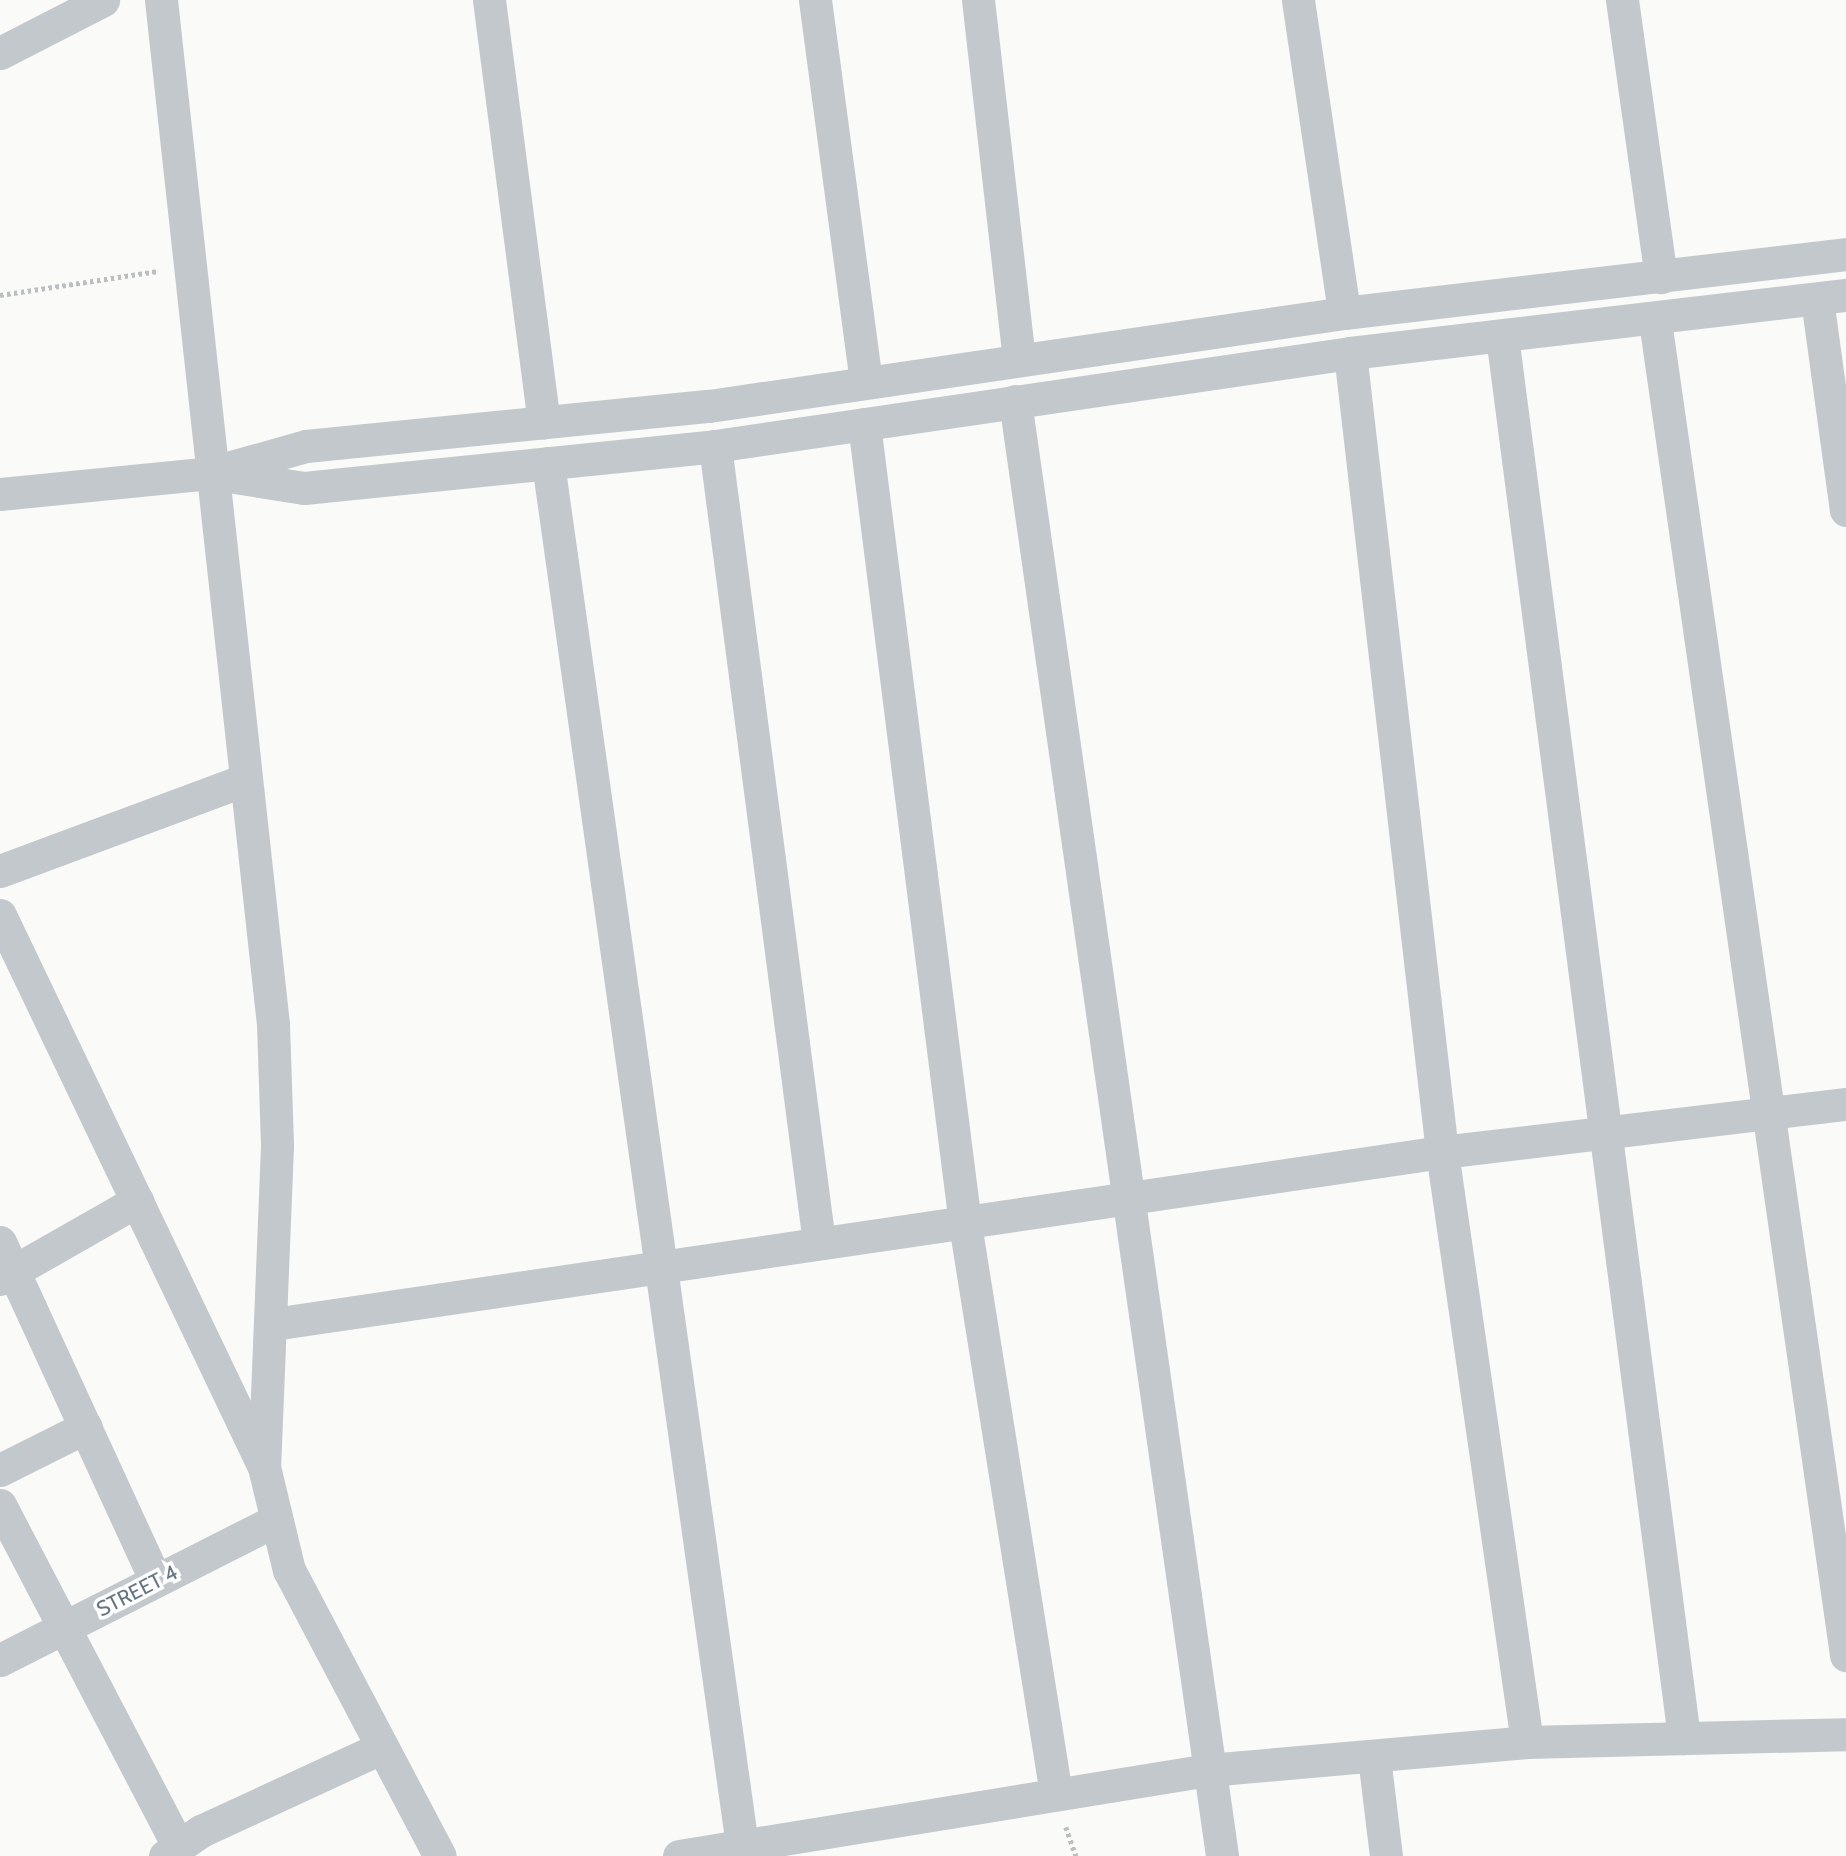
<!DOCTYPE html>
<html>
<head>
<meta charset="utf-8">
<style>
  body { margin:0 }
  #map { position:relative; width:1846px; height:1856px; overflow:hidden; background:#fafaf8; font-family:Cabin,sans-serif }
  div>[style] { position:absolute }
  .path>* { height:4.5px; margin-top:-2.25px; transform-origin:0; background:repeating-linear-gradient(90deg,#bbbfc2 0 3.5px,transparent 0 7px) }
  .street>* { height:33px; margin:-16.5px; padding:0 16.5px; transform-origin:16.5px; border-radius:16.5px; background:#c3c8cc }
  span { translate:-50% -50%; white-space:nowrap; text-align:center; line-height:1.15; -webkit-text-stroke:7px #fff; paint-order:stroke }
  .street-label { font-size:21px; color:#657683 }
</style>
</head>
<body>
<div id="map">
  <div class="path">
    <div style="left:0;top:295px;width:160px;rotate:-8.6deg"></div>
    <div style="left:1066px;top:1827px;width:31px;rotate:71deg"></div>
  </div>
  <div class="street">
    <div style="left:161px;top:0;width:1030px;rotate:83.76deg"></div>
    <div style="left:273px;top:1024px;width:122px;rotate:88.1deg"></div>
    <div style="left:277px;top:1146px;width:321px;rotate:92.3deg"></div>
    <div style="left:264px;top:1467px;width:106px;rotate:76.4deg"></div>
    <div style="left:289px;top:1570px;width:323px;rotate:62.2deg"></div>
    <div style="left:489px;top:0;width:426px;rotate:82.6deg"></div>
    <div style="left:815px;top:0;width:385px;rotate:82.4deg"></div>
    <div style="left:978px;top:0;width:360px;rotate:83.5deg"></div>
    <div style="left:1298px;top:0;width:316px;rotate:81.6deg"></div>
    <div style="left:1622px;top:0;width:280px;rotate:82deg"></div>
    <div style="left:0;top:53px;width:116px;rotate:-27.2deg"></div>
    <div style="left:1817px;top:299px;width:213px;rotate:82.2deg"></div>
    <div style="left:1655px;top:321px;width:1348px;rotate:81.85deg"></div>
    <div style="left:1502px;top:336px;width:1414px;rotate:82.6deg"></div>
    <div style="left:1350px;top:353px;width:804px;rotate:83.43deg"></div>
    <div style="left:1442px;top:1152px;width:596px;rotate:81.8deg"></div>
    <div style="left:1015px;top:401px;width:1470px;rotate:81.9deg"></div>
    <div style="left:864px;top:424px;width:806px;rotate:82.8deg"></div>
    <div style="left:965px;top:1224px;width:577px;rotate:80.93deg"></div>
    <div style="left:715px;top:446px;width:803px;rotate:82.56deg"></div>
    <div style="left:548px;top:463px;width:1396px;rotate:82.01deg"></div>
    <div style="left:210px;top:473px;width:95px;rotate:9.1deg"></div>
    <div style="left:304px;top:488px;width:413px;rotate:-5.8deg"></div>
    <div style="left:715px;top:446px;width:642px;rotate:-8.33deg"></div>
    <div style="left:1350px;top:353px;width:499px;rotate:-6.7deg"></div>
    <div style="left:0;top:494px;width:211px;rotate:-5.7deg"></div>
    <div style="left:210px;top:473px;width:100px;rotate:-15.7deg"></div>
    <div style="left:306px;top:446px;width:405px;rotate:-5.7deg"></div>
    <div style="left:709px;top:406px;width:642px;rotate:-8.33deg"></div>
    <div style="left:1344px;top:313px;width:505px;rotate:-6.7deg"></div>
    <div style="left:0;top:871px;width:261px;rotate:-20.4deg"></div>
    <div style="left:0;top:915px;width:610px;rotate:64.44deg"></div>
    <div style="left:0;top:1242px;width:373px;rotate:65.3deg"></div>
    <div style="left:0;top:1279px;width:158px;rotate:-29.7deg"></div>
    <div style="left:273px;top:1324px;width:1182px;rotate:-8.37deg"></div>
    <div style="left:1442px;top:1152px;width:407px;rotate:-6.8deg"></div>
    <div style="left:0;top:1470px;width:96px;rotate:-26.6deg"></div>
    <div style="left:0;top:1505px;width:384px;rotate:62.4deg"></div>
    <div style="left:0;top:1660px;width:307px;rotate:-26.9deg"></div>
    <div style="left:1374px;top:1757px;width:100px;rotate:83.1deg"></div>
    <div style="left:165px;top:1856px;width:44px;rotate:-34.8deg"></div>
    <div style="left:201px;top:1831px;width:198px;rotate:-24.8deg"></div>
    <div style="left:679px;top:1856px;width:536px;rotate:-9.23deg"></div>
    <div style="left:1208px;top:1770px;width:320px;rotate:-5deg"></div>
    <div style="left:1527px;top:1742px;width:319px;rotate:-1.4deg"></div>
  </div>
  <div class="street-label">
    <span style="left:137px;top:1591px;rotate:-27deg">STREET 4</span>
  </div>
</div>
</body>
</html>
